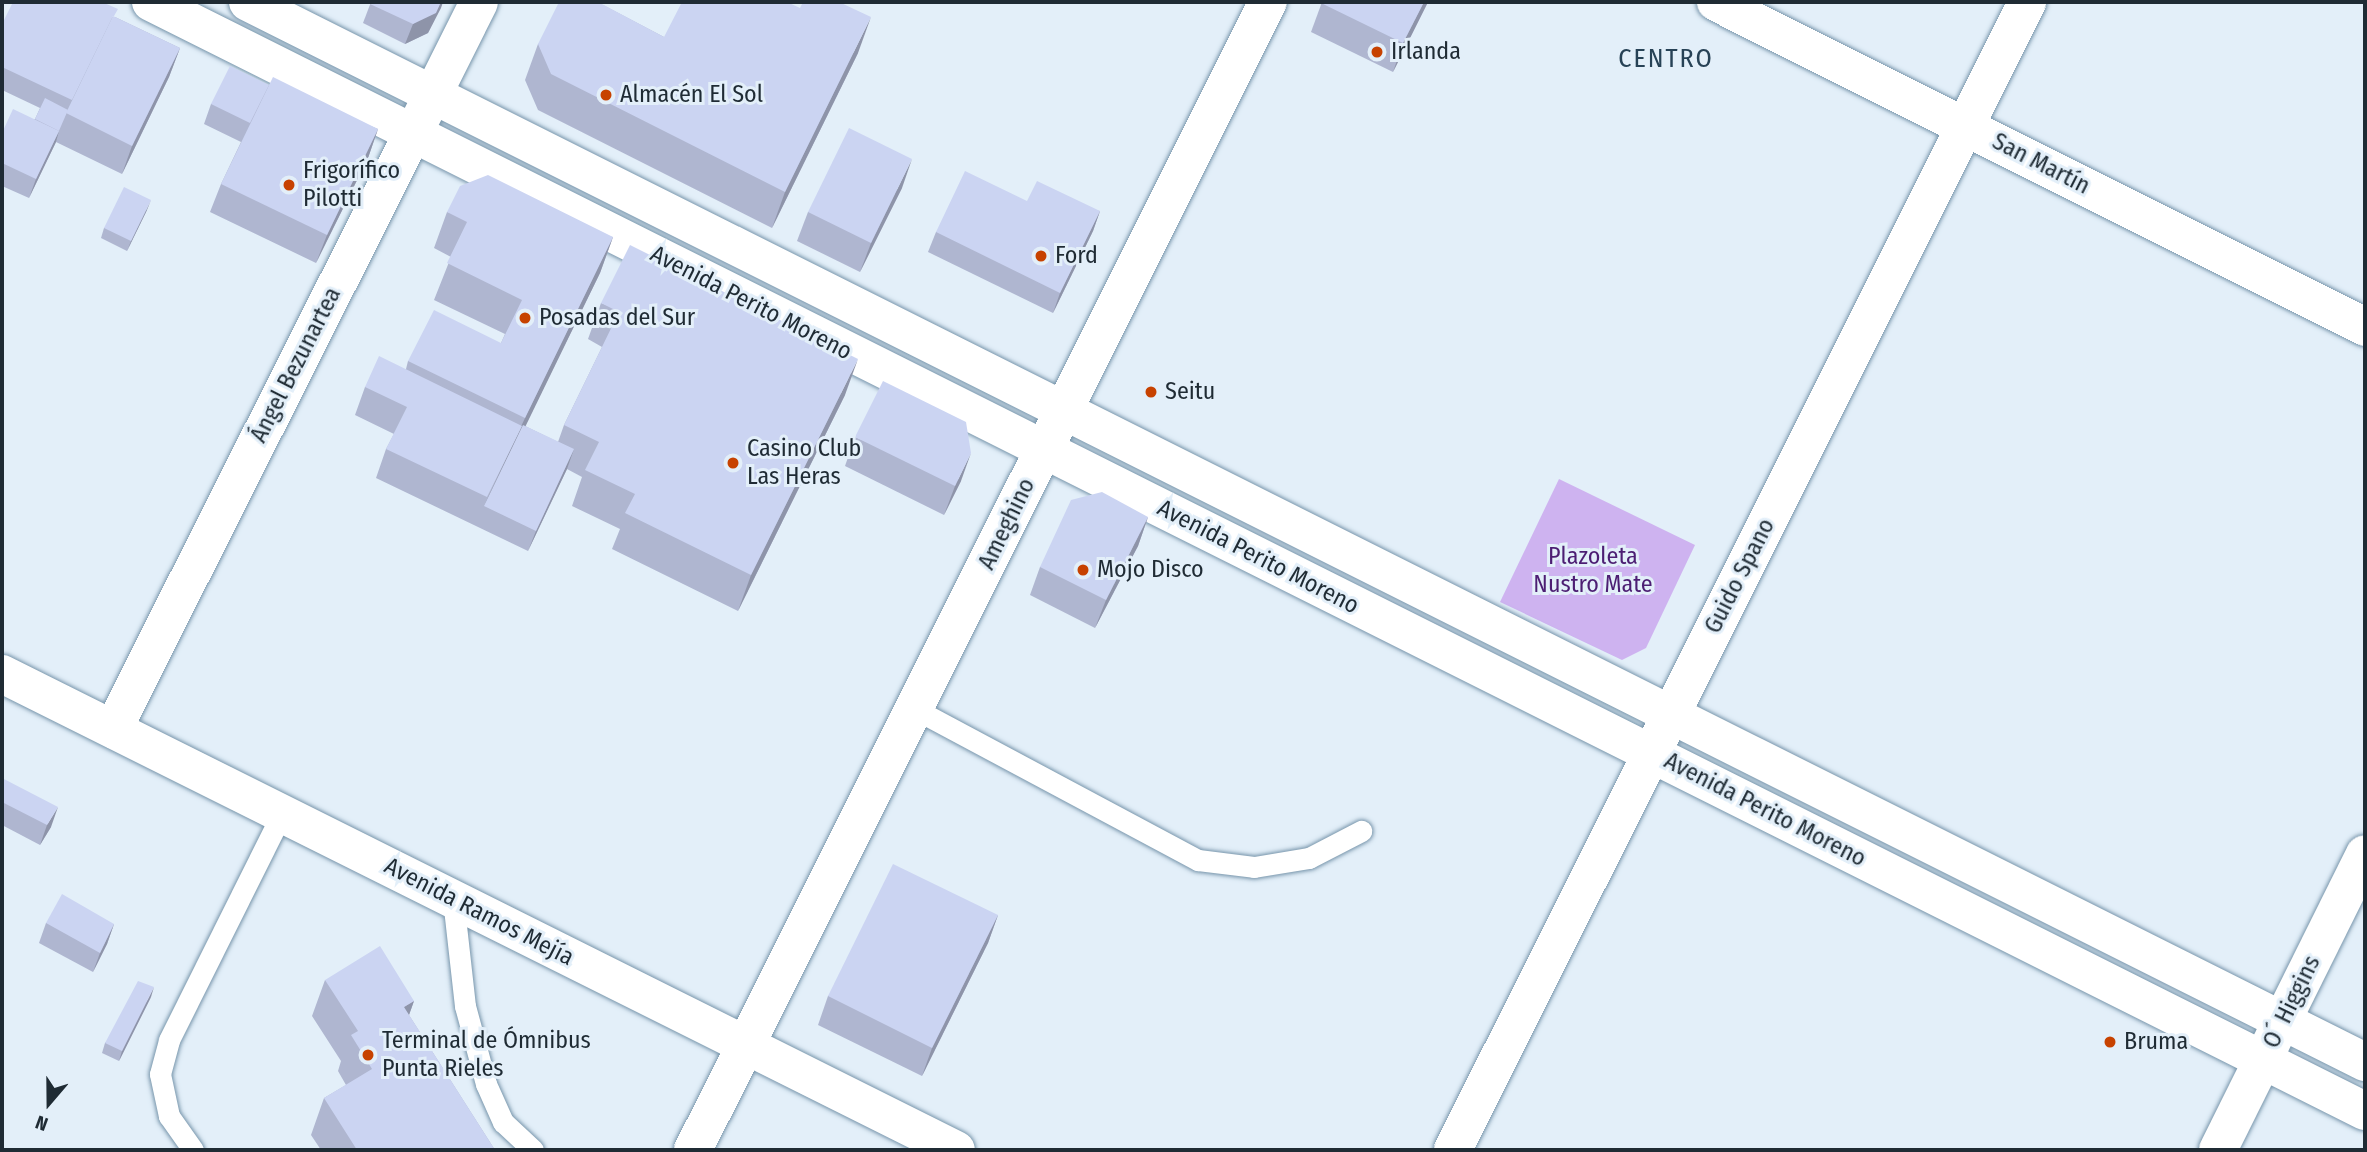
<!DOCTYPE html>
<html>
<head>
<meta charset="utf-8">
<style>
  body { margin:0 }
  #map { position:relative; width:2367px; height:1152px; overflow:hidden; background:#e3eff9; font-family:"Fira Sans Condensed",sans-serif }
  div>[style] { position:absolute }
  .green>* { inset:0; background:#ceb3f0 }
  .roads { filter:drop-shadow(0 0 2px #7795ab) drop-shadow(0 0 2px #7795ab) }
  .lane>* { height:21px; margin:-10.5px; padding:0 10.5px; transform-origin:10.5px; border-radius:10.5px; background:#fff }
  .street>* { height:38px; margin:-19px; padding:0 19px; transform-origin:19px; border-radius:19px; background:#fff }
  .secondary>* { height:38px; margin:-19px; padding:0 19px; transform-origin:19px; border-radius:19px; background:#fff }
  .wall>* { inset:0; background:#afb6d0 }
  .shaded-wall>* { inset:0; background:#8e94a9 }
  .building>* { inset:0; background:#cbd4f2 }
  .dots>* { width:19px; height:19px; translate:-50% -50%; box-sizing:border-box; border:4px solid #e3eff9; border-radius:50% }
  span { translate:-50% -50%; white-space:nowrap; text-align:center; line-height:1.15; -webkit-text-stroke:6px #e3eff9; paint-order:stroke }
  .poi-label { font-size:24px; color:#1f2b34 }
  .left { translate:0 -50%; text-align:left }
  .street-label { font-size:24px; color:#1f2b34 }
  .park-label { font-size:24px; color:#4c1e73 }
  .neighbourhood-label { font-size:26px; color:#274256; letter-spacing:2px }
  .frame { position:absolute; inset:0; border:4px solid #1f2b34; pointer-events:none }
  .north { position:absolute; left:14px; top:1068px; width:70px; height:70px; -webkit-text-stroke:5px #e3eff9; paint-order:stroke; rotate:200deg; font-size:19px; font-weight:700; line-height:28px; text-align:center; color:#1f2b34 }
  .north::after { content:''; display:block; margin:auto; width:24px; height:32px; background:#1f2b34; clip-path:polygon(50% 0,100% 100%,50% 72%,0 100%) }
</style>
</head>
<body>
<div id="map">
  <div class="green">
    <div style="clip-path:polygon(1559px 479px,1695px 545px,1646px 648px,1622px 660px,1500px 602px)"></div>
  </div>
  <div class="roads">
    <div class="lane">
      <div style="left:915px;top:709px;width:321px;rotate:28.1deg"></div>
      <div style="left:1198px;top:860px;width:56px;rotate:7.1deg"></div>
      <div style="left:1254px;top:867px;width:56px;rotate:-9.3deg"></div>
      <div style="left:1309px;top:858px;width:59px;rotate:-27.4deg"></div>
      <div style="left:453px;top:899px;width:108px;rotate:83.6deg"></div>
      <div style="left:465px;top:1006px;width:81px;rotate:74.9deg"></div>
      <div style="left:486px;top:1084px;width:42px;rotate:65.9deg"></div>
      <div style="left:503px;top:1122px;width:41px;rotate:43deg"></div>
      <div style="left:193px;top:1150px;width:42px;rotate:-125.2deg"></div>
      <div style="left:169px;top:1116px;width:43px;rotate:-102.1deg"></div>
      <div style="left:160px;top:1074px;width:35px;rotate:-75deg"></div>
      <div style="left:169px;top:1040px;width:254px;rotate:-63.5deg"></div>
    </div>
    <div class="street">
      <div style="left:1716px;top:2px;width:726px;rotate:26.6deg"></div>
      <div style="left:113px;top:729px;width:667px;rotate:-63.28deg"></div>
      <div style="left:693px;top:1150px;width:1284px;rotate:-63.4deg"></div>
      <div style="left:1453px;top:1150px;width:1284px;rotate:-63.43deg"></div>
      <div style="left:2218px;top:1150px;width:330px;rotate:-63.6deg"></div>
    </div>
    <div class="secondary">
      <div style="left:151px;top:2px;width:2476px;rotate:26.61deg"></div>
      <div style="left:248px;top:2px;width:2368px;rotate:26.6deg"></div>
      <div style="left:422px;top:116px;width:127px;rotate:-63.4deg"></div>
      <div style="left:2px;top:674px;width:1066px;rotate:26.52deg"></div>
    </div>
  </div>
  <div class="wall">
    <div style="clip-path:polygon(371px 2px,443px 2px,428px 33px,405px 44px,363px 23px)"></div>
    <div style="clip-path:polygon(1322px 2px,1428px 2px,1393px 72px,1311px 32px)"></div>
    <div style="clip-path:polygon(603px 5px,664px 37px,858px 53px,772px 228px,538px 110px,525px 80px,538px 44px)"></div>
    <div style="clip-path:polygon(115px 17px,180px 48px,169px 77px,122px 174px,56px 142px,29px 198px,2px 186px,2px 133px,35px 119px,40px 108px,2px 90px,2px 24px)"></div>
    <div style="clip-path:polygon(269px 85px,378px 129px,368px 158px,316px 263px,210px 212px,221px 184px,241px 142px,204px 124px,211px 104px)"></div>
    <div style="clip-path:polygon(902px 188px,860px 272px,797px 241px,808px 212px)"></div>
    <div style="clip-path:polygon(1027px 201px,1100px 211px,1093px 231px,1053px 313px,928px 252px,936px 232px)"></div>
    <div style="clip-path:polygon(147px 210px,127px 251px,101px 238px,104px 228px)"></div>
    <div style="clip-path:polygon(447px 212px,613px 237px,600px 273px,525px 426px,558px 442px,564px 425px,602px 347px,588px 339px,601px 303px,845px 395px,738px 611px,612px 549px,620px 529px,572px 506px,582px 477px,567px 469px,528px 551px,376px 478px,386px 449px,394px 434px,355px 415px,365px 387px,406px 369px,408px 361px,501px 343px,505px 334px,434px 300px,451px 257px,434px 248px)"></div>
    <div style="clip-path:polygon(855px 437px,961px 481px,944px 515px,845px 466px)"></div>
    <div style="clip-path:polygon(1148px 517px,1138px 546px,1095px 628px,1030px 595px,1040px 567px)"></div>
    <div style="clip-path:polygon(2px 778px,51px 827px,40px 845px,2px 825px)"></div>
    <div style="clip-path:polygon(998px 915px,988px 943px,922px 1076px,818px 1025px,828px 996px)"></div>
    <div style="clip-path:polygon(46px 923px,114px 924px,107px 944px,93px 972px,39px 943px)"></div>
    <div style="clip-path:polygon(325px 980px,414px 1001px,409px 1015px,495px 1150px,321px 1150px,311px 1135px,324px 1098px,346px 1085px,338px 1071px,341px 1061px,312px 1016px)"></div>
    <div style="clip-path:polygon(151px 997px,119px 1061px,102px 1053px,105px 1043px)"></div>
  </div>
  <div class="shaded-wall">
    <div style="clip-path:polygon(441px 2px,443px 2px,441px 8px,428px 33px,405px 44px,413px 24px)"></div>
    <div style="clip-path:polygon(1424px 2px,1428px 2px,1393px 72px,1403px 43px)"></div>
    <div style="clip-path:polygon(871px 17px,858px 53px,772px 228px,785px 192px)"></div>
    <div style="clip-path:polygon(180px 48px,169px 77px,122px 174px,132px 146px)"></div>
    <div style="clip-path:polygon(378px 129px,368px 158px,316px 263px,327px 235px)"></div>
    <div style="clip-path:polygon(59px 131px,56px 142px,29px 198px,36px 179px)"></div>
    <div style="clip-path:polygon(912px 159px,902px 188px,860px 272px,871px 243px)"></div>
    <div style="clip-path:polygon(151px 200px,147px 210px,127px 251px,131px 241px)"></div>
    <div style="clip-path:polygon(1100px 211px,1093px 231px,1053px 313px,1060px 293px)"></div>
    <div style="clip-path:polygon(613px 237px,600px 273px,512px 454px,484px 506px,525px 418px)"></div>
    <div style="clip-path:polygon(858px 359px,845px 395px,738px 611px,751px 575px)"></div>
    <div style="clip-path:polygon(574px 449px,567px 469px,528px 551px,536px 531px)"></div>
    <div style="clip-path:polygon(971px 453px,961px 481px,944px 515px,955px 486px)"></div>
    <div style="clip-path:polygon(1148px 517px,1138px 546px,1095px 628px,1106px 600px)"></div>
    <div style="clip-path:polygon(58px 807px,51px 827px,40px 845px,47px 825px)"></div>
    <div style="clip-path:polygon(998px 915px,988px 943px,922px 1076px,932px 1048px)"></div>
    <div style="clip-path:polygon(114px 924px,107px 944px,93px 972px,100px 953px)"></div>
    <div style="clip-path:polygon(154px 987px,151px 997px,119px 1061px,122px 1051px)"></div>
    <div style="clip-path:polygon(414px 1001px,401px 1037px,404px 1007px)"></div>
  </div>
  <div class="building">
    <div style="clip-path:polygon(13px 2px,102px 2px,118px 9px,114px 16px,113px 16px,72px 100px,2px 67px,2px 24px)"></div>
    <div style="clip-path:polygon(371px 2px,441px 2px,436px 13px,413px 24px,370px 4px)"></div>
    <div style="clip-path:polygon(559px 2px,601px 2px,600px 3px,664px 37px,682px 2px,787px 2px,800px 8px,803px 2px,839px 2px,871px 17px,785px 192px,551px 74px,538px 44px)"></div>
    <div style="clip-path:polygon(1322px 2px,1424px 2px,1403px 43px,1321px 3px)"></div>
    <div style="clip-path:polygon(113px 16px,180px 48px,132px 146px,66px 113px)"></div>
    <div style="clip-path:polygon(230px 66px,269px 85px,250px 123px,211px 104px)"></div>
    <div style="clip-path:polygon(273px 77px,378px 129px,327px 235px,221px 184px)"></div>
    <div style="clip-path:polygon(45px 98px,68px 110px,55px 140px,59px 131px,35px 119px)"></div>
    <div style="clip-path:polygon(13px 109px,59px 131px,36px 179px,2px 163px,2px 133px)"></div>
    <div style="clip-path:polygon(849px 128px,912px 159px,871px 243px,808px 212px)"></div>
    <div style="clip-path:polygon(965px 171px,1027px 201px,1037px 181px,1100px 211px,1060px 293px,936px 232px)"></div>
    <div style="clip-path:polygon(488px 175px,613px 237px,525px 418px,408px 361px,434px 310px,501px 343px,522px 300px,447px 263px,467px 222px,447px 212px,460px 186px)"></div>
    <div style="clip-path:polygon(124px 187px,151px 200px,131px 241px,104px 228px)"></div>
    <div style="clip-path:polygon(630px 245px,858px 359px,751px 575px,625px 513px,635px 494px,585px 470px,599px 442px,564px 425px,619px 312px,601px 303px)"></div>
    <div style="clip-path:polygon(379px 356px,522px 426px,487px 497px,386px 449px,407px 407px,365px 387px)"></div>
    <div style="clip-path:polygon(883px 381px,966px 422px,971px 453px,955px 486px,855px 437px)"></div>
    <div style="clip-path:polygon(523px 425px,574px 449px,536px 531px,484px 506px)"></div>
    <div style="clip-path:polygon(1102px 492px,1148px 517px,1106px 600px,1040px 567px,1071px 500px)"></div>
    <div style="clip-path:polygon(2px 778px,58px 807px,47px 825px,2px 802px)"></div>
    <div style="clip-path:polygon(893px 864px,998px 915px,932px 1048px,828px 996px)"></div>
    <div style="clip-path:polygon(62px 894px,114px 924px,100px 953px,46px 923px)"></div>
    <div style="clip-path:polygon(380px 946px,414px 1001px,404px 1007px,495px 1150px,357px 1150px,324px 1098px,372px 1069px,351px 1035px,358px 1031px,325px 980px)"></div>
    <div style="clip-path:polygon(138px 981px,154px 987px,122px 1051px,105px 1043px)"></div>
  </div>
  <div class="dots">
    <div style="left:1377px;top:52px;background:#c74200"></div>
    <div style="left:606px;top:95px;background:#c74200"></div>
    <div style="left:289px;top:185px;background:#c74200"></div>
    <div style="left:1041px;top:256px;background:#c74200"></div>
    <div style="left:525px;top:318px;background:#c74200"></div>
    <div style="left:1151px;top:392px;background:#c74200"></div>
    <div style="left:733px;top:463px;background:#c74200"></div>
    <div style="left:1083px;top:570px;background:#c74200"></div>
    <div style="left:2110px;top:1042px;background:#c74200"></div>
    <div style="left:368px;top:1055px;background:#c74200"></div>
  </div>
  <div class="poi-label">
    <span class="left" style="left:1391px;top:52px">Irlanda</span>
    <span class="left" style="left:620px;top:95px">Almacén El Sol</span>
    <span class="left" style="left:303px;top:185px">Frigorífico<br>Pilotti</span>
    <span class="left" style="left:1055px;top:256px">Ford</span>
    <span class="left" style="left:539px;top:318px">Posadas del Sur</span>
    <span class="left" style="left:1165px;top:392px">Seitu</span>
    <span class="left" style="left:747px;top:463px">Casino Club<br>Las Heras</span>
    <span class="left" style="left:1097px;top:570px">Mojo Disco</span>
    <span class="left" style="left:382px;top:1055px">Terminal de Ómnibus<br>Punta Rieles</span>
    <span class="left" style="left:2124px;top:1042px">Bruma</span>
  </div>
  <div class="street-label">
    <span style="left:2041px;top:164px;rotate:27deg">San Martín</span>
    <span style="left:751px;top:303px;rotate:27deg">Avenida Perito Moreno</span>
    <span style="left:296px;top:365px;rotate:-63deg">Ángel Bezunartea</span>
    <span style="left:1007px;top:524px;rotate:-64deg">Ameghino</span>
    <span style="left:1258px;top:557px;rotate:27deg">Avenida Perito Moreno</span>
    <span style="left:1740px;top:576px;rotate:-63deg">Guido Spano</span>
    <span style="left:1765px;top:810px;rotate:27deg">Avenida Perito Moreno</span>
    <span style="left:479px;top:912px;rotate:27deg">Avenida Ramos Mejía</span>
    <span style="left:2292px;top:1002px;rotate:-64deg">O´ Higgins</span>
  </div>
  <div class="park-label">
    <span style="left:1593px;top:571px">Plazoleta<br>Nustro Mate</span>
  </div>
  <div class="neighbourhood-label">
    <span style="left:1666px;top:59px">CENTRO</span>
  </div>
  <div class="frame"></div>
  <div class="north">N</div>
</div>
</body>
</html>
